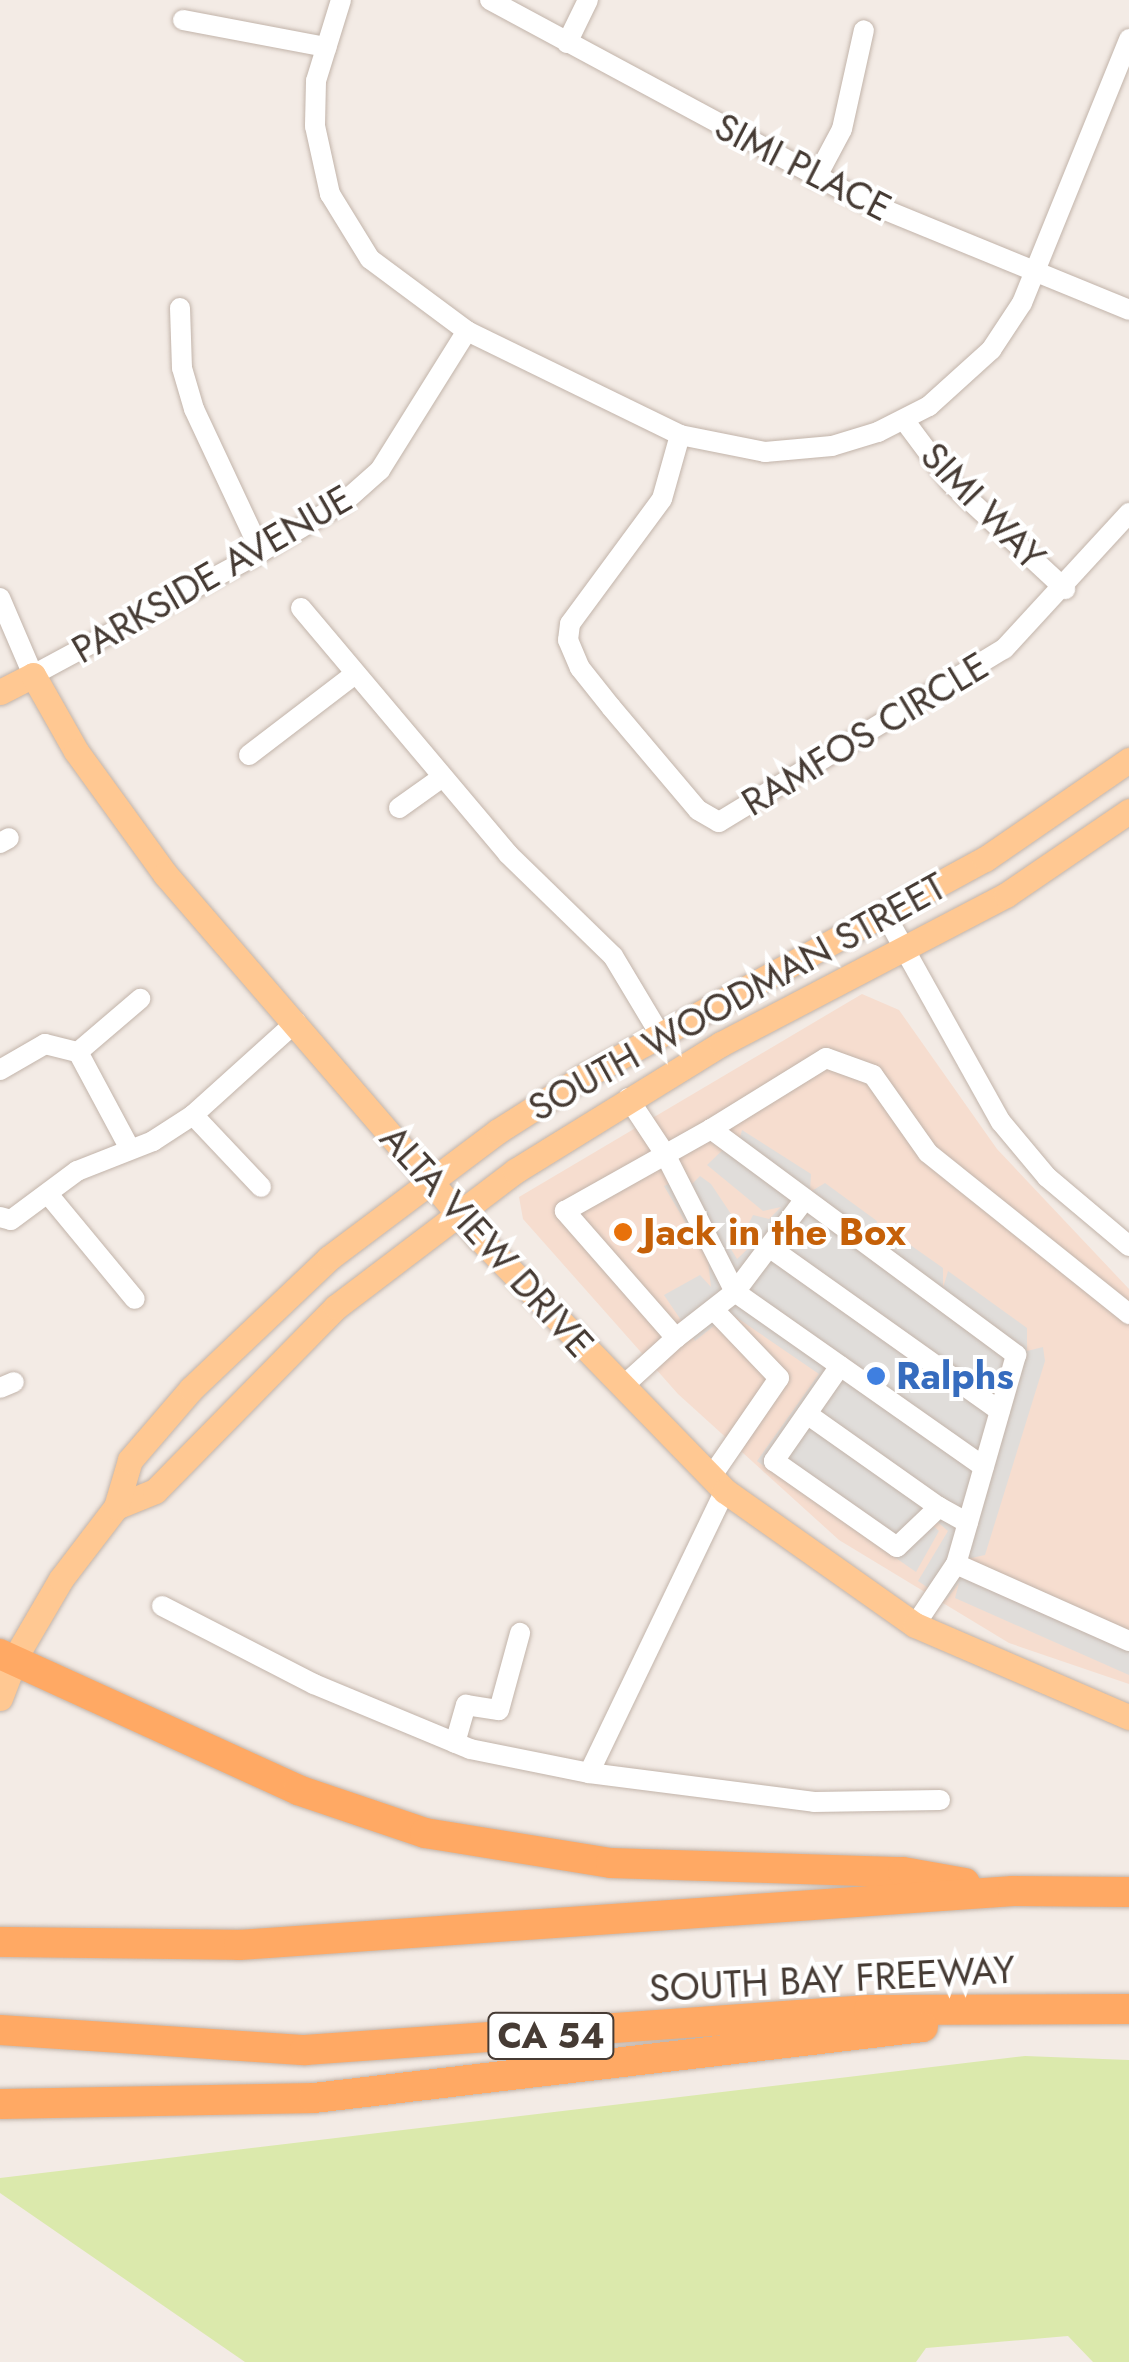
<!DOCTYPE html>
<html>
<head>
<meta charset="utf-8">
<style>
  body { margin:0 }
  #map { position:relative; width:1129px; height:2362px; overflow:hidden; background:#f3ebe5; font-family:Jost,sans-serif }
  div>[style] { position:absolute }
  .commercial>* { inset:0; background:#f6ddcf }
  .green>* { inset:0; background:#dbe9ac }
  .parking>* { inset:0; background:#e0ddda }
  .roads { filter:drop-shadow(0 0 2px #c2b4aa) drop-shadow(0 0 2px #c2b4aa) }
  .minor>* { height:20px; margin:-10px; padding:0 10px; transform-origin:10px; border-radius:10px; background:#fff }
  .major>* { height:25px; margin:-12.5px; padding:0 12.5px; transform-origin:12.5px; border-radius:12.5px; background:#ffc892 }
  .highway>* { height:30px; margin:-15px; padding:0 15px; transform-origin:15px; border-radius:15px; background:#ffa964 }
  .dots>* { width:28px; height:28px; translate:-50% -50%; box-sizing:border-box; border:5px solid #fff; border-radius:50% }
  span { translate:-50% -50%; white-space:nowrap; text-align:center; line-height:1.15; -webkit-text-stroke:8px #fff; paint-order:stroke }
  .shield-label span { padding:2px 8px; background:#fff; border:2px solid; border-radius:8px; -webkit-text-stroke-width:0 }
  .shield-label { font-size:35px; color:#463b34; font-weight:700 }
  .street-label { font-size:38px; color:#463b34 }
  .food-label { font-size:38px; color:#c56008; font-weight:700 }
  .left { translate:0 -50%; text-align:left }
  .shop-label { font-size:38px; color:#366cbe; font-weight:700 }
</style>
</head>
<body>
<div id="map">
  <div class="commercial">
    <div style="clip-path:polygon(862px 994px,899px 1010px,997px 1149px,1129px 1289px,1129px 1684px,1009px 1643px,839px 1540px,678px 1394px,523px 1219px,519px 1197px)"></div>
  </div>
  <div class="green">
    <div style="clip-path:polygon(1025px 2056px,1129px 2060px,1129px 2362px,1093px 2362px,1068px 2336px,926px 2348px,916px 2362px,245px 2362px,0 2193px,0 2178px)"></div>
  </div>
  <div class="parking">
    <div style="clip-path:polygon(742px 1130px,811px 1174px,810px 1192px,825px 1183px,877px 1221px,876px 1241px,889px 1230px,943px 1268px,943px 1288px,948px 1271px,1027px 1328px,1027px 1351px,1043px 1347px,1045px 1361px,985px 1555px,967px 1559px,1020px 1589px,1129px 1630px,1129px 1675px,955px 1598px,959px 1583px,946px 1600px,918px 1581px,948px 1531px,934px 1519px,930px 1523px,939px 1531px,916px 1572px,757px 1461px,819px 1374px,730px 1313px,695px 1341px,664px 1295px,700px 1275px,711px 1287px,708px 1260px,664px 1186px,687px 1176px,692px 1184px,700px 1176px,711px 1184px,735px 1220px,726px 1241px,737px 1259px,752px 1245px,740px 1241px,753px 1215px,769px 1219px,781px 1207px,763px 1211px,707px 1165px,735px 1138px,739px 1141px)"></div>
  </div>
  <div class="roads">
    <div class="minor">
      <div style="left:341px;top:0;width:85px;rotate:107.2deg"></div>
      <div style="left:316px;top:81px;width:45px;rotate:91.3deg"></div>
      <div style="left:315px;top:126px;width:70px;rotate:77.6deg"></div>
      <div style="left:330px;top:194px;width:76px;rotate:58.4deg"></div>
      <div style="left:370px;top:259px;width:121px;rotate:36.6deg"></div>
      <div style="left:467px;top:331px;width:237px;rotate:26deg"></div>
      <div style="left:680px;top:435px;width:87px;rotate:11.3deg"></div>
      <div style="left:765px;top:452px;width:67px;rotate:-5.1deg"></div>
      <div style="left:832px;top:446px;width:48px;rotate:-16.9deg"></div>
      <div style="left:878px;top:432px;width:57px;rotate:-27deg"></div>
      <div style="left:929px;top:406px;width:84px;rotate:-42.1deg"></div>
      <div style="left:991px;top:350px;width:56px;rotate:-56.6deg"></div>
      <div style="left:1022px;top:303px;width:285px;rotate:-67.9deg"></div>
      <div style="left:490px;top:0;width:421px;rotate:28.3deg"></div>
      <div style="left:861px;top:200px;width:290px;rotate:22.3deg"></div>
      <div style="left:183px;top:20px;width:146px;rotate:10.7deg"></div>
      <div style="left:567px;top:43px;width:48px;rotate:-64deg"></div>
      <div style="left:816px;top:178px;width:55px;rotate:-62deg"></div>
      <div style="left:842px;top:129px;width:101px;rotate:-77.5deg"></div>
      <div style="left:180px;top:308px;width:60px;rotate:88.1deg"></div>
      <div style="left:182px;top:368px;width:43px;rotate:73.7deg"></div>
      <div style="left:194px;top:409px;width:158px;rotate:64.9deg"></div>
      <div style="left:904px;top:420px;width:79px;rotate:53.3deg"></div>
      <div style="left:951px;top:483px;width:156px;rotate:42.9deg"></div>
      <div style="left:680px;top:435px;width:66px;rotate:105.7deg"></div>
      <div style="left:662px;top:499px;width:155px;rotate:126.4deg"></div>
      <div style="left:570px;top:624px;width:16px;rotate:97deg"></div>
      <div style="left:568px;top:640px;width:30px;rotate:67deg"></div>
      <div style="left:580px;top:668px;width:50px;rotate:51.5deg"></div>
      <div style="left:611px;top:707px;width:135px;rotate:49.8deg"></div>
      <div style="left:698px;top:810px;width:24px;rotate:30deg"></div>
      <div style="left:719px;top:822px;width:333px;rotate:-31.3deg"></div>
      <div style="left:1004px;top:649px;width:185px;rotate:-47.4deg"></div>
      <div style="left:0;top:598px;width:84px;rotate:66.8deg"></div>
      <div style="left:33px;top:675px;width:259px;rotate:-28.3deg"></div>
      <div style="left:261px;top:552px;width:97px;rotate:-31.1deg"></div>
      <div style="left:344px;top:502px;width:48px;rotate:-41.6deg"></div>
      <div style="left:380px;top:470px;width:164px;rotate:-58deg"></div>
      <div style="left:301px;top:608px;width:322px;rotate:49.9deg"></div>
      <div style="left:508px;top:854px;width:146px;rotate:44.2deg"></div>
      <div style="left:613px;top:956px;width:90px;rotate:59.1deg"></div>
      <div style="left:249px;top:755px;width:133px;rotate:-37.4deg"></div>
      <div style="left:399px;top:808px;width:52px;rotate:-35.5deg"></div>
      <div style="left:0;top:843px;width:10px;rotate:-29deg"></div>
      <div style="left:885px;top:914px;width:238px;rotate:60.9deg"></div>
      <div style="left:1001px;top:1122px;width:72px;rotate:50.1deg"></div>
      <div style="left:1047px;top:1177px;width:107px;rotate:40.1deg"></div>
      <div style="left:0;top:1070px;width:52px;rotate:-30deg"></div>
      <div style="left:45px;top:1044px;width:34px;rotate:14deg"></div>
      <div style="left:628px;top:1098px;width:67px;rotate:56.5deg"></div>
      <div style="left:665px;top:1154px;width:155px;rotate:63.1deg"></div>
      <div style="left:735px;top:1292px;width:75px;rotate:142.1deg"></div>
      <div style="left:193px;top:1115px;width:99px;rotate:46.6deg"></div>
      <div style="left:711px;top:1129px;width:135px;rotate:-31.7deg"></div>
      <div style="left:826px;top:1058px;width:50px;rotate:19.9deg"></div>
      <div style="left:873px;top:1075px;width:95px;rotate:54.8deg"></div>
      <div style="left:928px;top:1153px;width:258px;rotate:38.7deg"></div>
      <div style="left:130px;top:1149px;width:110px;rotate:-118.2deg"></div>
      <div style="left:78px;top:1052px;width:82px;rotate:-40.5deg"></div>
      <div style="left:48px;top:1194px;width:136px;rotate:50.4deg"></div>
      <div style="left:805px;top:1199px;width:116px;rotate:127deg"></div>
      <div style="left:735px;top:1292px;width:304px;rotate:35.1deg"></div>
      <div style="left:0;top:1217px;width:11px;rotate:15deg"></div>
      <div style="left:11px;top:1220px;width:82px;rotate:-36.6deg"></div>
      <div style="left:77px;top:1171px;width:82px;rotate:-21.5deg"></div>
      <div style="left:153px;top:1141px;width:48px;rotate:-33deg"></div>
      <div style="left:193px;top:1115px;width:139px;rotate:-42.1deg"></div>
      <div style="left:769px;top:1247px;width:283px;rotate:35.4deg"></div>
      <div style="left:840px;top:1366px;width:116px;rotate:124.8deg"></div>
      <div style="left:774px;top:1461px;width:150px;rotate:35deg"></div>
      <div style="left:897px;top:1547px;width:58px;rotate:-43.6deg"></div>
      <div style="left:939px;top:1507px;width:33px;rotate:29deg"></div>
      <div style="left:622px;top:1387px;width:73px;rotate:-42.2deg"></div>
      <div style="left:676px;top:1338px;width:169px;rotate:-131.2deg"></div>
      <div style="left:565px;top:1211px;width:167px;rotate:-29.3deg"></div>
      <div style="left:711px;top:1129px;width:380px;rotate:36.5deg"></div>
      <div style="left:1016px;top:1355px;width:217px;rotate:106deg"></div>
      <div style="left:0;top:1388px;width:15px;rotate:-23deg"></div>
      <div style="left:807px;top:1414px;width:161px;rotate:35.2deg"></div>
      <div style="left:711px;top:1477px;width:120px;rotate:-55.5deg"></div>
      <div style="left:779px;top:1378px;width:95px;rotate:-133.7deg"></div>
      <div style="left:162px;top:1606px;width:171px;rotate:27.2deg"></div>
      <div style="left:314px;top:1684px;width:169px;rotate:22.6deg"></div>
      <div style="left:470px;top:1749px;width:121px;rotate:11.4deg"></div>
      <div style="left:589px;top:1773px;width:227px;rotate:7.3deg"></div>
      <div style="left:814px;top:1802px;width:126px;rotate:-0.9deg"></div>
      <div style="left:915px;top:1625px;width:73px;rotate:-56.1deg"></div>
      <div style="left:956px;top:1564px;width:189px;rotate:24deg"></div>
      <div style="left:455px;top:1743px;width:40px;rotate:-74deg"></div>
      <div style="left:466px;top:1705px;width:33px;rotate:9deg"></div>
      <div style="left:499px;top:1710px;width:80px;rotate:-74.7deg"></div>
      <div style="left:589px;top:1773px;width:313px;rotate:-64.3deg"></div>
    </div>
    <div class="major">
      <div style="left:0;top:692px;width:37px;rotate:-27deg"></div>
      <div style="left:33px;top:675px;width:87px;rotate:60.5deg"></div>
      <div style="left:76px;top:751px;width:152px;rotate:54.1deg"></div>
      <div style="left:165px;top:874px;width:481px;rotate:49.2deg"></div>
      <div style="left:479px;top:1238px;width:353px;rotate:45.8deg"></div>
      <div style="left:725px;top:1491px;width:232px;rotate:35.2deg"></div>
      <div style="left:915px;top:1625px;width:233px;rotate:23.3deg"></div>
      <div style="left:116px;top:1507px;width:42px;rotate:-22.3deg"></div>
      <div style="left:155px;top:1491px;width:258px;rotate:-45.5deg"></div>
      <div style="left:336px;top:1307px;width:225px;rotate:-37.2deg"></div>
      <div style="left:515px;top:1171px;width:242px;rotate:-31.7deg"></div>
      <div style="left:721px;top:1044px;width:322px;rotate:-27.6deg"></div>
      <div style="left:1006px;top:895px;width:149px;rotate:-34.3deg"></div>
      <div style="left:0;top:1698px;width:45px;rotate:-69.1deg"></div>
      <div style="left:16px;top:1656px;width:89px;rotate:-59.7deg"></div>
      <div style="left:61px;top:1579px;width:91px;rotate:-52.6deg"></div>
      <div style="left:116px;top:1507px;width:49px;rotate:-73.4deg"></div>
      <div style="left:130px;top:1460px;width:94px;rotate:-49.3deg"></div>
      <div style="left:191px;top:1389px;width:190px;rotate:-43.5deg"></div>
      <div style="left:329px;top:1258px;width:211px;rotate:-36.9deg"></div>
      <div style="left:498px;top:1131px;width:101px;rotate:-32.4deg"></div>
      <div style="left:583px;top:1077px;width:457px;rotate:-28.5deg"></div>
      <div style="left:985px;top:859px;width:175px;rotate:-34.5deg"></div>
    </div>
    <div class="highway">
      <div style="left:0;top:1654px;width:328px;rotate:24.5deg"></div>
      <div style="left:298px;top:1790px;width:134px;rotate:18.7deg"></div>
      <div style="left:425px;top:1833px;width:188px;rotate:9.2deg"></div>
      <div style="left:611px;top:1863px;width:292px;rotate:1.8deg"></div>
      <div style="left:903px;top:1872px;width:63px;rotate:10.1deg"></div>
      <div style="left:0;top:1942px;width:239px;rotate:0.7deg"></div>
      <div style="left:239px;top:1945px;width:776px;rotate:-3.99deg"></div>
      <div style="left:1013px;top:1891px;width:116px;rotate:0.5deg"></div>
      <div style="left:0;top:2030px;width:306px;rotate:3.8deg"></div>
      <div style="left:305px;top:2050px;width:565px;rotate:-4.06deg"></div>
      <div style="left:869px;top:2010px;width:260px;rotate:-0.2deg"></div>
      <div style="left:0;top:2104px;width:314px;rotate:-1.1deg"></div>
      <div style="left:314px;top:2098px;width:613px;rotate:-6.65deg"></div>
    </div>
  </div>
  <div class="dots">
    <div style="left:623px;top:1232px;background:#e8710a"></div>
    <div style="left:876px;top:1376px;background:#3f7fe0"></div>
  </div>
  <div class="shield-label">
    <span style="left:551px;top:2036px">CA 54</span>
  </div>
  <div class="street-label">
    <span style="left:803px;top:167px;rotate:27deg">SIMI PLACE</span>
    <span style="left:983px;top:506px;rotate:46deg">SIMI WAY</span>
    <span style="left:212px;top:574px;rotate:-30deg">PARKSIDE AVENUE</span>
    <span style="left:865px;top:734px;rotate:-31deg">RAMFOS CIRCLE</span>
    <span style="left:737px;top:997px;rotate:-29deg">SOUTH WOODMAN STREET</span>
    <span style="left:487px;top:1241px;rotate:48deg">ALTA VIEW DRIVE</span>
    <span style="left:832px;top:1979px;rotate:-3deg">SOUTH BAY FREEWAY</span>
  </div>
  <div class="food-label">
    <span class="left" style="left:643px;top:1232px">Jack in the Box</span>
  </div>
  <div class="shop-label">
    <span class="left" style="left:896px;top:1376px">Ralphs</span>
  </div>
</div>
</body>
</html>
